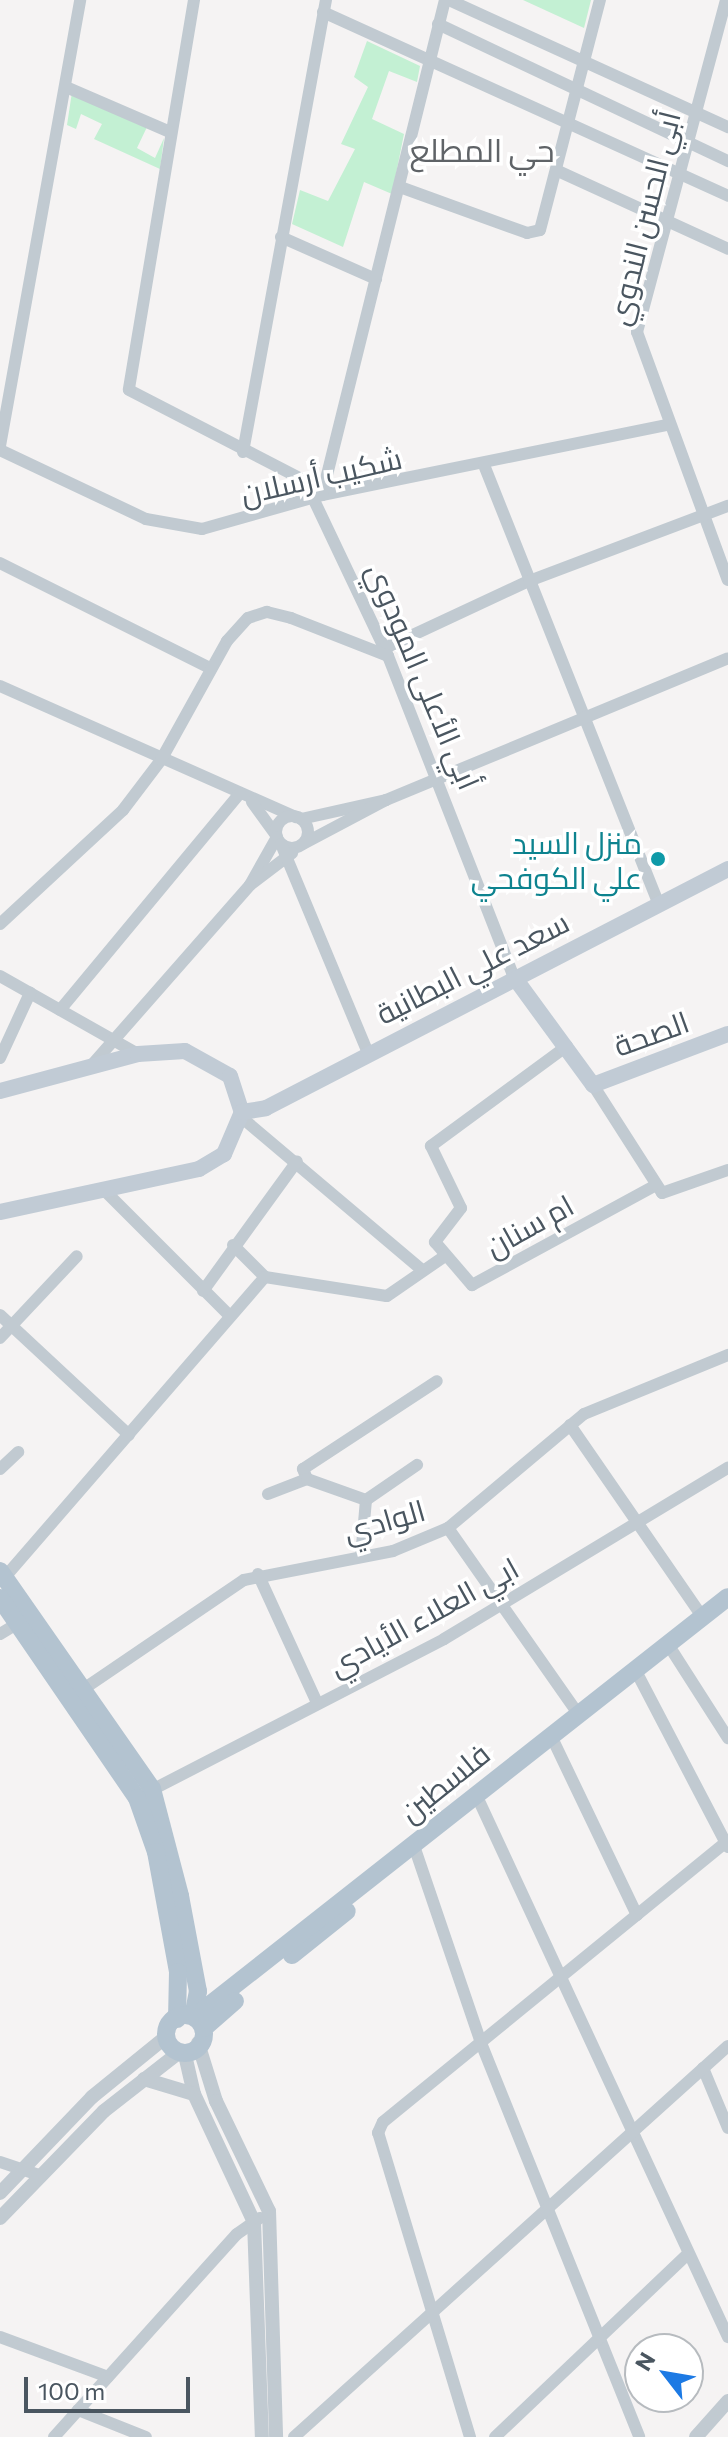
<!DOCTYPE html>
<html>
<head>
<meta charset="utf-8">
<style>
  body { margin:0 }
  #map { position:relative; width:728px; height:2437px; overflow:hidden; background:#f5f3f3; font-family:Commissioner,Cairo,sans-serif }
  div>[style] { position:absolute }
  .green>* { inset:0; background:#c3f0d3 }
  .minor>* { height:12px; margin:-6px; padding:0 6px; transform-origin:6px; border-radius:6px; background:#c1cad1 }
  .minor>.ring { margin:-6px; padding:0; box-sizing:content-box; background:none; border:12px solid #c1cad1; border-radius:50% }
  .tertiary>* { height:14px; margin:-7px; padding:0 7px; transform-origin:7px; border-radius:7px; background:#c1cad1 }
  .secondary>* { height:16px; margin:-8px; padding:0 8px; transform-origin:8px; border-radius:8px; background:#c1cbd5 }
  .primary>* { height:18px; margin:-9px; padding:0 9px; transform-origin:9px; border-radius:9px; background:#b3c3d0 }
  .primary>.ring { margin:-9px; padding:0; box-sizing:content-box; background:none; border:18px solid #b3c3d0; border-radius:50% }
  .dots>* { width:22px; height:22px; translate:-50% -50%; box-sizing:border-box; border:4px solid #fff; border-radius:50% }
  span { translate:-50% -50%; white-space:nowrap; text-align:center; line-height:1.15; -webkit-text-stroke:7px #fff; paint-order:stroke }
  .street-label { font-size:30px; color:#4a5660 }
  .culture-label { font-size:30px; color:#0d838f }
  .right { translate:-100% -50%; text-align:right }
  .neighbourhood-label { font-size:32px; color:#5f6367 }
  .north { position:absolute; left:624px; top:2333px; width:80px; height:80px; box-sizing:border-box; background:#fff; border:2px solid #b7bbbf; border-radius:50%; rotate:301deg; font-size:22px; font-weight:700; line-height:32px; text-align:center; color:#4a5660 }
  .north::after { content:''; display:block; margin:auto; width:28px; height:36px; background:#1d7ae4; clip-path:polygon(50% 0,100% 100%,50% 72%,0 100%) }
  .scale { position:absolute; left:24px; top:2377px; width:166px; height:36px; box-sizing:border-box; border:4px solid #4a5660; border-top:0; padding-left:10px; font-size:24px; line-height:28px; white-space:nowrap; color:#4a5660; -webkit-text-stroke:6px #fff; paint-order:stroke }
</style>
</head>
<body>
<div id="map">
  <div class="green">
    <div style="clip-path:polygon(523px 0,591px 0,584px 28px)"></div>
    <div style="clip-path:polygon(367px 41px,420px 66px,417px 82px,389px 71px,372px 119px,404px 134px,392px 194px,364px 182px,343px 247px,292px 224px,300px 190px,328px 201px,355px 149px,341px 144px,368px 87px,354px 77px)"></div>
    <div style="clip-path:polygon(72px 92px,147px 127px,137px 148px,155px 158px,164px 138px,160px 169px,94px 139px,102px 124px,81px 114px,76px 129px,67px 125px)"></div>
  </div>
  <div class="minor">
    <div style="left:194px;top:0;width:395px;rotate:99.5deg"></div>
    <div style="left:129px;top:390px;width:218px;rotate:27.3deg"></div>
    <div style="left:449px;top:0;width:307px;rotate:24.5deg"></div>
    <div style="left:726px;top:0;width:344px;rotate:105deg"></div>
    <div style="left:637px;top:332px;width:264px;rotate:69.9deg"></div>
    <div style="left:323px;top:12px;width:445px;rotate:24.4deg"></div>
    <div style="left:438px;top:24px;width:321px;rotate:25.3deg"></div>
    <div style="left:66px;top:87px;width:113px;rotate:23.4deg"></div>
    <div style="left:558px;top:171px;width:187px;rotate:24.6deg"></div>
    <div style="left:400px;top:187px;width:135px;rotate:19.9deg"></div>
    <div style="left:527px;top:233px;width:13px;rotate:-13deg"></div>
    <div style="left:540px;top:230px;width:238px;rotate:-75.4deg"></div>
    <div style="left:281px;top:237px;width:104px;rotate:23.9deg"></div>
    <div style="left:0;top:446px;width:453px;rotate:-79.8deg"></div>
    <div style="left:0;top:450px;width:161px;rotate:25.3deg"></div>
    <div style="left:146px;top:519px;width:57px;rotate:10.1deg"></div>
    <div style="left:202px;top:529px;width:125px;rotate:-15.8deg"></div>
    <div style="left:322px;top:495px;width:351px;rotate:-11.5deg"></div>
    <div style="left:243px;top:452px;width:460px;rotate:-79.6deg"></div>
    <div style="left:484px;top:465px;width:474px;rotate:68.3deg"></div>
    <div style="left:322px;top:495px;width:510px;rotate:-76.05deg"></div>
    <div style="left:313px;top:498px;width:175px;rotate:64.6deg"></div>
    <div style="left:388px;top:656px;width:345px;rotate:68.6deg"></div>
    <div style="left:0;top:563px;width:235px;rotate:26.6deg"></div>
    <div style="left:385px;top:648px;width:159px;rotate:-25deg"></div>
    <div style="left:529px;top:581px;width:213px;rotate:-20.7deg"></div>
    <div style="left:0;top:686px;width:324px;rotate:23.9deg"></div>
    <div style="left:386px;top:800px;width:370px;rotate:-22.5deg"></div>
    <div style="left:252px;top:802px;width:41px;rotate:54deg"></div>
    <div class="ring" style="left:276px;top:816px;width:20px;height:20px"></div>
    <div style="left:301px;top:819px;width:87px;rotate:-12.6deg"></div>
    <div style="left:386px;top:800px;width:94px;rotate:152.1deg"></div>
    <div style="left:277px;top:837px;width:55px;rotate:119.4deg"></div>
    <div style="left:250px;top:885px;width:53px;rotate:-37.3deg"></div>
    <div style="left:281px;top:844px;width:224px;rotate:67.4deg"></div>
    <div style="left:0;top:924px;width:168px;rotate:-42.8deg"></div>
    <div style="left:123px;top:810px;width:63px;rotate:-52.8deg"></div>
    <div style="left:161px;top:760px;width:136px;rotate:-61deg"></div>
    <div style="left:227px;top:641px;width:31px;rotate:-48deg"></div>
    <div style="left:248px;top:618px;width:20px;rotate:-18deg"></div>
    <div style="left:267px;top:612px;width:25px;rotate:14deg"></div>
    <div style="left:291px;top:618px;width:104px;rotate:21.4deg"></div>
    <div style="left:0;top:976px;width:159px;rotate:29.5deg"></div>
    <div style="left:60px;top:1010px;width:282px;rotate:-50.3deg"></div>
    <div style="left:567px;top:1046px;width:169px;rotate:143.7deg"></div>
    <div style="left:431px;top:1146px;width:69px;rotate:64.2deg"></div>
    <div style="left:461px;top:1208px;width:43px;rotate:127.4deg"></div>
    <div style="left:435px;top:1242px;width:57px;rotate:49.3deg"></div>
    <div style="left:472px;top:1285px;width:209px;rotate:-28.5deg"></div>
    <div style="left:0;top:1058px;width:72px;rotate:-65.2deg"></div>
    <div style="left:91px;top:1066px;width:241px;rotate:-48.7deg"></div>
    <div style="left:593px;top:1085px;width:128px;rotate:57.4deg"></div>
    <div style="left:662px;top:1193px;width:70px;rotate:-19.2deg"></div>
    <div style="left:241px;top:1117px;width:238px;rotate:40.2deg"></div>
    <div style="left:106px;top:1192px;width:171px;rotate:45deg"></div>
    <div style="left:233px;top:1245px;width:45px;rotate:45deg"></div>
    <div style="left:203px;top:1291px;width:160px;rotate:-54.1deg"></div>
    <div style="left:0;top:1315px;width:176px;rotate:42.9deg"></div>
    <div style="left:0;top:1338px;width:112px;rotate:-46.8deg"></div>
    <div style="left:570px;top:1425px;width:231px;rotate:55.4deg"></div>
    <div style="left:0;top:1469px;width:25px;rotate:-43deg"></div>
    <div style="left:307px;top:1479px;width:11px;rotate:-112deg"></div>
    <div style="left:303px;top:1469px;width:160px;rotate:-33.3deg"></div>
    <div style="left:268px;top:1494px;width:42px;rotate:-21deg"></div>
    <div style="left:307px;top:1479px;width:63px;rotate:19.6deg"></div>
    <div style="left:448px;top:1528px;width:223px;rotate:55deg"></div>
    <div style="left:361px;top:1557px;width:57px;rotate:-85deg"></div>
    <div style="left:366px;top:1500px;width:62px;rotate:-34.5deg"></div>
    <div style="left:258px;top:1574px;width:142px;rotate:65.4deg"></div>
    <div style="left:5px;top:1577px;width:397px;rotate:-49.1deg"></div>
    <div style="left:265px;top:1277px;width:123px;rotate:8.9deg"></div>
    <div style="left:387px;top:1296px;width:70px;rotate:-34.6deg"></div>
    <div style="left:0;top:1634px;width:21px;rotate:-31deg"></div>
    <div style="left:671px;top:1649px;width:106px;rotate:57.4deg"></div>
    <div style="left:638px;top:1675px;width:194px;rotate:62.4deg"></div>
    <div style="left:85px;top:1688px;width:192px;rotate:-34.2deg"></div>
    <div style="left:244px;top:1580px;width:152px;rotate:-11deg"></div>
    <div style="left:393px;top:1551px;width:60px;rotate:-22.7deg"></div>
    <div style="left:448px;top:1528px;width:177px;rotate:-40deg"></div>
    <div style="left:584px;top:1414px;width:156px;rotate:-22.3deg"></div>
    <div style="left:554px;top:1742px;width:192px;rotate:64.4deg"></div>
    <div style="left:148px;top:1792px;width:333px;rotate:-27.3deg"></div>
    <div style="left:444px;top:1639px;width:332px;rotate:-31.1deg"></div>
    <div style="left:480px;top:1803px;width:589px;rotate:65.09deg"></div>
    <div style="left:413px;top:1843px;width:211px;rotate:71.2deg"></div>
    <div style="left:481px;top:2043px;width:424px;rotate:68.1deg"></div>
    <div style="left:703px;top:2068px;width:65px;rotate:67.4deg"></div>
    <div style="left:0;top:2162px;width:41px;rotate:18.4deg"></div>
    <div style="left:0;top:2337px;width:115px;rotate:20.3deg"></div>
    <div style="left:78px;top:2410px;width:73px;rotate:21.7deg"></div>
    <div style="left:54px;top:2437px;width:273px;rotate:-48deg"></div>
    <div style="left:237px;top:2234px;width:28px;rotate:-35deg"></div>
    <div style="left:294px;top:2437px;width:584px;rotate:-42.02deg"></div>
    <div style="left:470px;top:2437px;width:318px;rotate:-106.8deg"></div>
    <div style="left:378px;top:2133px;width:12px;rotate:-66deg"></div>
    <div style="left:383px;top:2122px;width:445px;rotate:-39.2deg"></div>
    <div style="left:495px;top:2437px;width:263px;rotate:-43.5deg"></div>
  </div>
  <div class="tertiary">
    <div style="left:198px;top:2043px;width:61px;rotate:72.8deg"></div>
    <div style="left:216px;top:2101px;width:122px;rotate:64.3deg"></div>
    <div style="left:269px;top:2211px;width:226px;rotate:88.2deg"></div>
    <div style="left:185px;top:2055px;width:40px;rotate:77deg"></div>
    <div style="left:194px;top:2094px;width:141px;rotate:64.9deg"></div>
    <div style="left:254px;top:2222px;width:215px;rotate:87.9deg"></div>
    <div style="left:144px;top:2079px;width:52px;rotate:16.7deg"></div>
    <div style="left:0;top:2193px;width:133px;rotate:-46.2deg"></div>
    <div style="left:92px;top:2097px;width:97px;rotate:-39.1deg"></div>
    <div style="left:0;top:2218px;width:149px;rotate:-45.8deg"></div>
    <div style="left:104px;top:2111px;width:93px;rotate:-38deg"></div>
    <div style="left:696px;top:2437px;width:48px;rotate:-48.4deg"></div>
  </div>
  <div class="secondary">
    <div style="left:514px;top:977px;width:134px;rotate:53.8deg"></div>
    <div style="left:593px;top:1085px;width:144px;rotate:-20.7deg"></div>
    <div style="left:0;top:1091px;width:143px;rotate:-15deg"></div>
    <div style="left:138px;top:1054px;width:47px;rotate:-3.7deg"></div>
    <div style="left:185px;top:1051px;width:51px;rotate:29.1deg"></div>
    <div style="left:230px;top:1076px;width:38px;rotate:72deg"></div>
    <div style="left:242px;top:1112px;width:46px;rotate:113.2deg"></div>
    <div style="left:224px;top:1154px;width:29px;rotate:149deg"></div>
    <div style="left:199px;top:1169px;width:204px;rotate:167.8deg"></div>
    <div style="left:242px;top:1112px;width:24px;rotate:-9deg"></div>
    <div style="left:266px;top:1108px;width:520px;rotate:-27.35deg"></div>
  </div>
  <div class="primary">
    <div style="left:0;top:1571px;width:266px;rotate:55.1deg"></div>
    <div style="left:152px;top:1789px;width:111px;rotate:75.3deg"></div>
    <div style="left:180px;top:1896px;width:97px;rotate:79.3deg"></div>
    <div style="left:198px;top:1991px;width:21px;rotate:101deg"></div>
    <div style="left:0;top:1598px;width:242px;rotate:55.6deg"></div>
    <div style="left:137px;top:1798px;width:57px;rotate:70.6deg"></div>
    <div style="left:156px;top:1852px;width:122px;rotate:79.6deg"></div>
    <div style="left:178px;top:1972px;width:47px;rotate:91.2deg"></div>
    <div style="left:292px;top:1955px;width:70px;rotate:-38.7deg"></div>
    <div style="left:198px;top:2014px;width:674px;rotate:-38.2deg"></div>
    <div class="ring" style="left:166px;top:2015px;width:20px;height:20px"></div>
    <div style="left:204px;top:2028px;width:41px;rotate:-41.1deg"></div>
  </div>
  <div class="dots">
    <div style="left:658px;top:859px;background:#0f9aa8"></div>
  </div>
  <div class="street-label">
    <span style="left:643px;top:218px;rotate:-76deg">أبي الحسن الندوي</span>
    <span style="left:321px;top:475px;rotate:-13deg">شكيب أرسلان</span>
    <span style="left:424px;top:676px;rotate:67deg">أبي الأعلى المودوي</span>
    <span style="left:472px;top:967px;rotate:-27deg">سعد علي البطانية</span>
    <span style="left:651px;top:1033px;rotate:-20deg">الصحة</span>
    <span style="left:529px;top:1225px;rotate:-29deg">ام سنان</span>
    <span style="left:384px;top:1520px;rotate:-16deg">الوادي</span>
    <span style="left:423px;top:1616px;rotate:-29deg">ابي العلاء الأيادي</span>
    <span style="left:444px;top:1782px;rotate:-39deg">فلسطين</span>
  </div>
  <div class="culture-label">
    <span class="right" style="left:642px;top:859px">منزل السيد<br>علي الكوفحي</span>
  </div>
  <div class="neighbourhood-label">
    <span style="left:482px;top:149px">حي المطلع</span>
  </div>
  <div class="north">N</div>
  <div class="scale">100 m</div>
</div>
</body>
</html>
